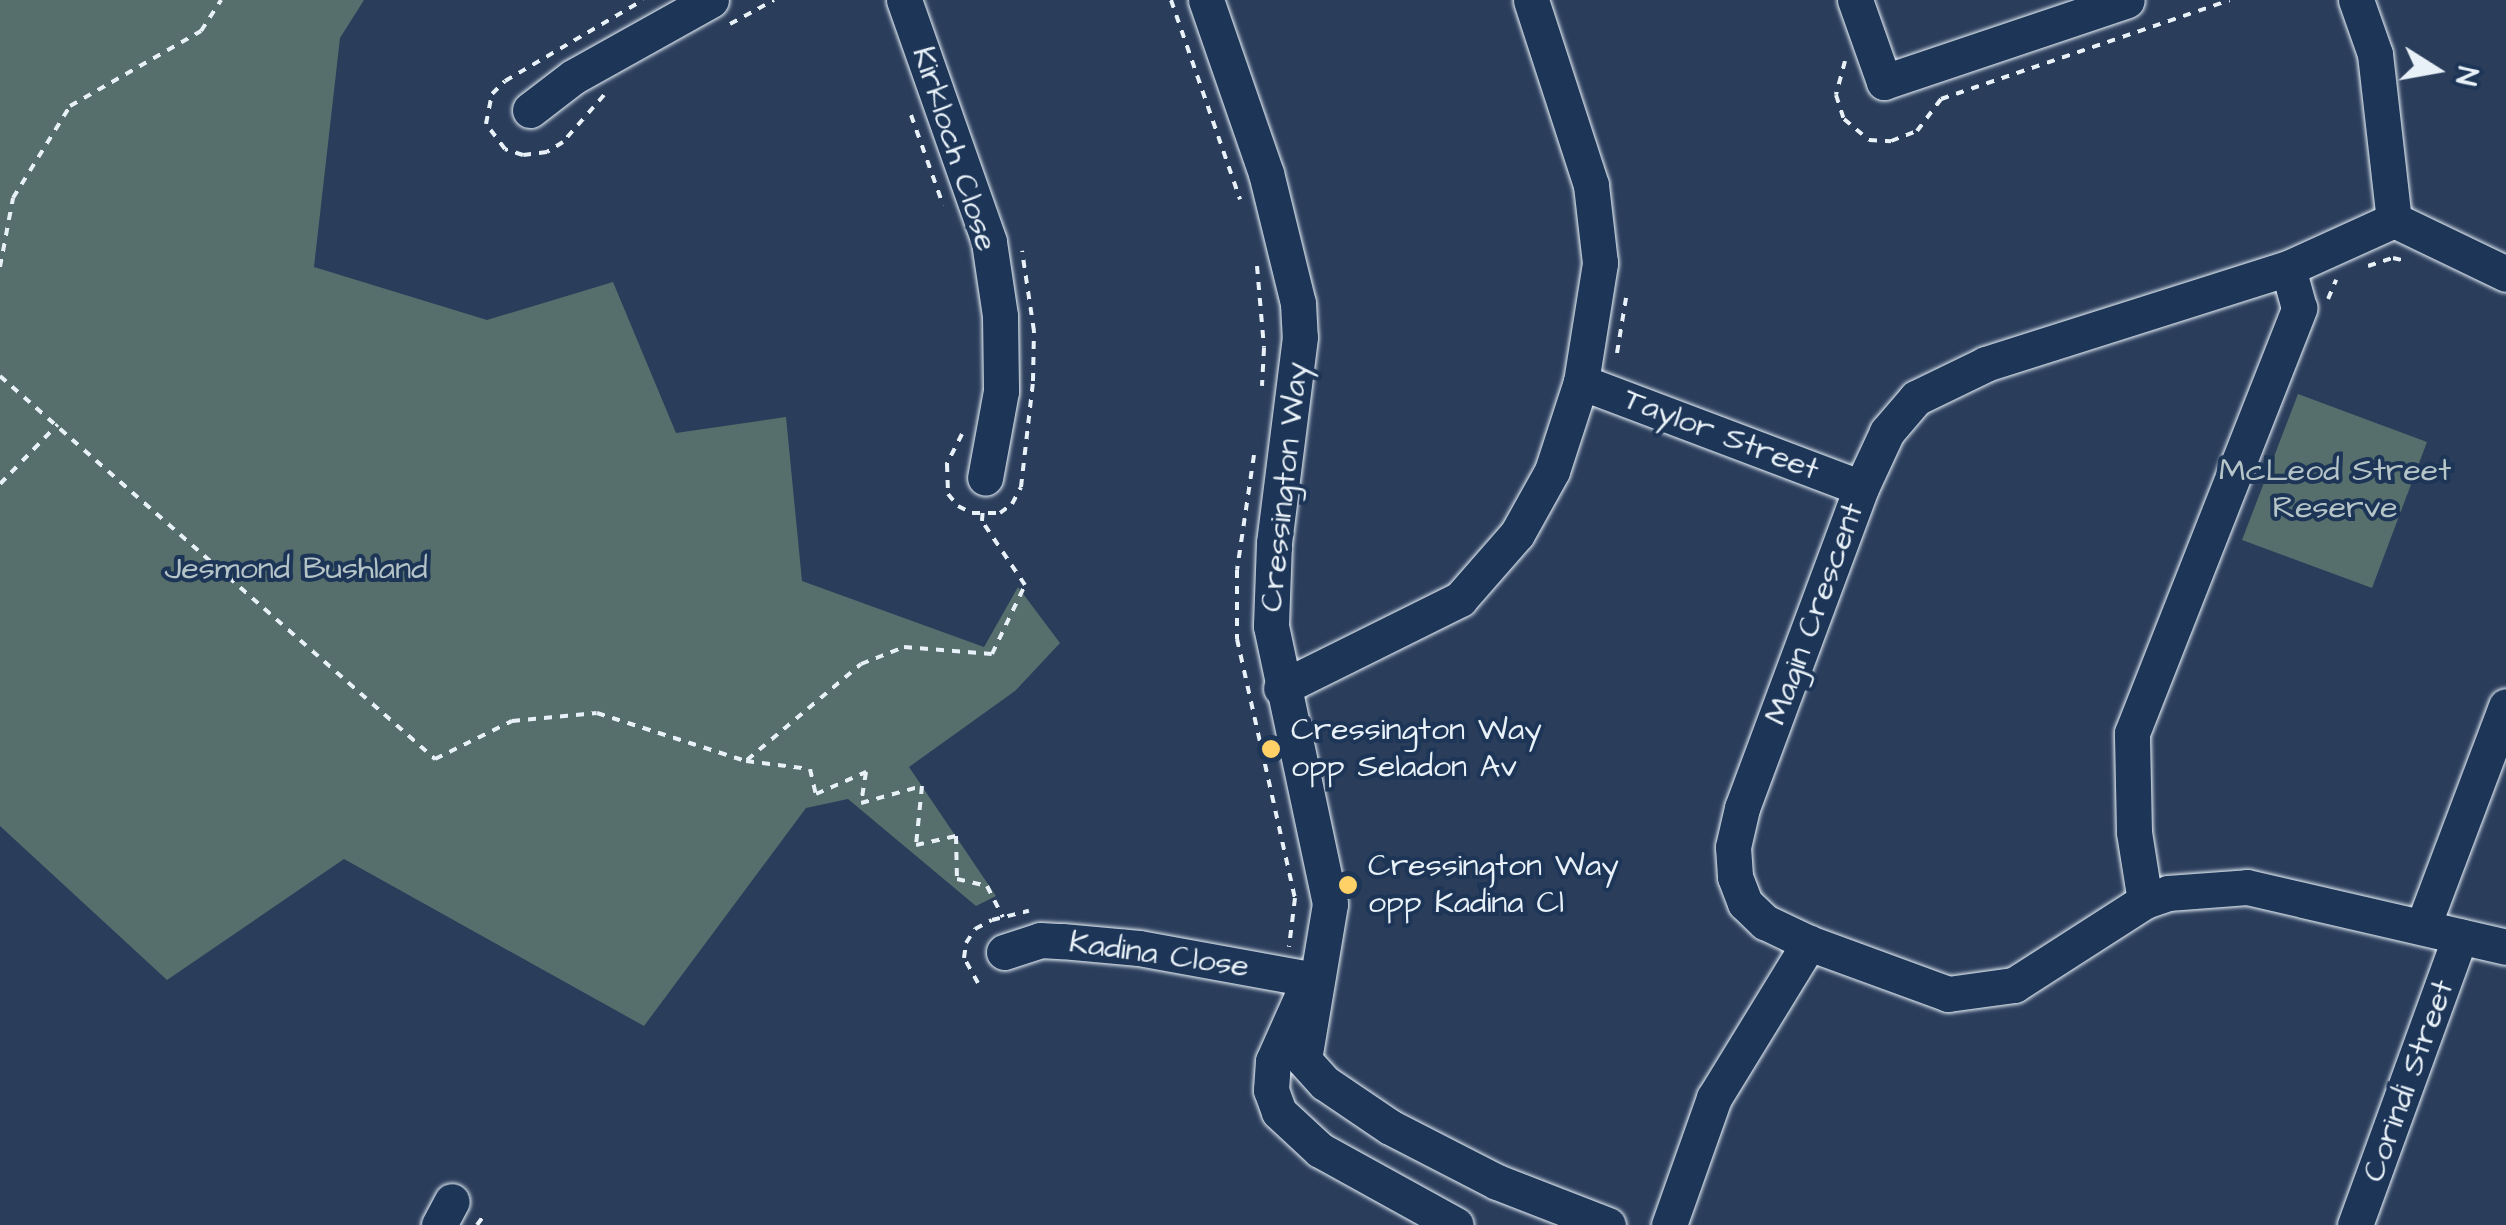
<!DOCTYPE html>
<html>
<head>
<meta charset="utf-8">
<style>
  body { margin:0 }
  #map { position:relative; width:2506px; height:1225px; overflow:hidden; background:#2a3d5b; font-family:"Architects Daughter",sans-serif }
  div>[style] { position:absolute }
  .green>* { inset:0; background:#566f6c }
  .path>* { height:4px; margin-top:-2px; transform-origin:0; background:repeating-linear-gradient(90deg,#e8f1f8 0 8px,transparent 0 16px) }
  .roads { filter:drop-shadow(0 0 2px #e8f1f8) drop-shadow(0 0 2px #e8f1f8) }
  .minor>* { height:35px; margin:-17.5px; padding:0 17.5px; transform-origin:17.5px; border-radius:17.5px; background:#1d3557 }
  .dots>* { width:28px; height:28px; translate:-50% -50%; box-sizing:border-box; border:5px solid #1d3557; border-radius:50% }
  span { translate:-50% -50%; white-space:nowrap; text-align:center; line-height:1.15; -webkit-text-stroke:8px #1d3557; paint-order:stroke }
  .street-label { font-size:32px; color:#e8f1f8 }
  .park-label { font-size:32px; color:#b5c4c7 }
  .poi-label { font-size:32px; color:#e8f1f8 }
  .left { translate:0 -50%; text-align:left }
  .north { position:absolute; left:2386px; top:20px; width:100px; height:100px; -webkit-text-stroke:8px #1d3557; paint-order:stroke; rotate:101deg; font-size:28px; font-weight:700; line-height:40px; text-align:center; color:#e8f1f8 }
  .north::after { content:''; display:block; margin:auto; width:35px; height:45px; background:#e8f1f8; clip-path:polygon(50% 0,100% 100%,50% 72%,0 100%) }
</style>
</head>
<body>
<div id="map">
  <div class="green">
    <div style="clip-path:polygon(0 0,364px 0,340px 38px,314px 267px,487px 320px,613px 282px,676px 433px,786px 417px,802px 581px,984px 647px,1018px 587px,1060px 643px,1015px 691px,909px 767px,996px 896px,976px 906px,848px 799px,806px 808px,644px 1026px,344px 859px,167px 980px,0 826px)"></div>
    <div style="clip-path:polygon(2298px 394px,2427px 442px,2372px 588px,2242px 540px)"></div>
  </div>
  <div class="path">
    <div style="left:1171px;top:0;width:211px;rotate:70.9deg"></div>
    <div style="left:730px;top:24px;width:50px;rotate:-28.6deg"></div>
    <div style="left:1845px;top:61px;width:35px;rotate:105deg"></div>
    <div style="left:1836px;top:95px;width:25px;rotate:72deg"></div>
    <div style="left:1844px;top:119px;width:33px;rotate:40deg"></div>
    <div style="left:1869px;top:140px;width:22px;rotate:3deg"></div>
    <div style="left:1891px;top:141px;width:28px;rotate:-21deg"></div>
    <div style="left:1917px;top:131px;width:40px;rotate:-53deg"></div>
    <div style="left:1941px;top:99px;width:305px;rotate:-18.9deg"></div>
    <div style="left:604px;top:95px;width:62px;rotate:131.1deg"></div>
    <div style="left:563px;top:142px;width:19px;rotate:148deg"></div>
    <div style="left:547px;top:152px;width:24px;rotate:173deg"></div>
    <div style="left:523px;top:155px;width:19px;rotate:-162deg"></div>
    <div style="left:505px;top:149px;width:31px;rotate:-127deg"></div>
    <div style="left:486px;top:124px;width:31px;rotate:-79deg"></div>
    <div style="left:492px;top:94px;width:18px;rotate:-45deg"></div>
    <div style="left:505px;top:81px;width:160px;rotate:-30.4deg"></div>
    <div style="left:911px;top:115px;width:96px;rotate:70.4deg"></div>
    <div style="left:1257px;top:266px;width:82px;rotate:85.1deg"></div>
    <div style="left:1264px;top:348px;width:38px;rotate:93deg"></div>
    <div style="left:2368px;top:266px;width:26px;rotate:-18deg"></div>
    <div style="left:2393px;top:258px;width:13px;rotate:13deg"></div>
    <div style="left:0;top:267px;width:70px;rotate:-79.3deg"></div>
    <div style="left:13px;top:198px;width:108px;rotate:-58.2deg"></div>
    <div style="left:70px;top:106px;width:151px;rotate:-29.8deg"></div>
    <div style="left:201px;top:31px;width:37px;rotate:-57deg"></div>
    <div style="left:2328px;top:299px;width:21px;rotate:-67deg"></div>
    <div style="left:1617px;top:353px;width:56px;rotate:-80.7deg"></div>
    <div style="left:0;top:376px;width:580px;rotate:41.36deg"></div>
    <div style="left:435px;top:759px;width:86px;rotate:-26.3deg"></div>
    <div style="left:512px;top:721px;width:85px;rotate:-5.4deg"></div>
    <div style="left:597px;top:713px;width:157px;rotate:17.9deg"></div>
    <div style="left:746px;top:761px;width:64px;rotate:7.1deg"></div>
    <div style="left:810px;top:769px;width:26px;rotate:77deg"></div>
    <div style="left:816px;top:794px;width:55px;rotate:-23.7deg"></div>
    <div style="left:866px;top:772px;width:31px;rotate:99deg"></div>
    <div style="left:861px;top:803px;width:63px;rotate:-15.6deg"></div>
    <div style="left:922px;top:786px;width:59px;rotate:95.8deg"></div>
    <div style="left:916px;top:845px;width:41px;rotate:-12.7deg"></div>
    <div style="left:956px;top:836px;width:43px;rotate:88.7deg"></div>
    <div style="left:957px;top:879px;width:31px;rotate:13deg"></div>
    <div style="left:987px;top:886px;width:35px;rotate:63deg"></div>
    <div style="left:962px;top:434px;width:34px;rotate:117deg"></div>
    <div style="left:947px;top:464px;width:30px;rotate:88deg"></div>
    <div style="left:948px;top:494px;width:16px;rotate:50deg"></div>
    <div style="left:958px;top:506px;width:16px;rotate:27deg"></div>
    <div style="left:972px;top:513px;width:28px"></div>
    <div style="left:1000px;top:513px;width:15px;rotate:-37deg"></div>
    <div style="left:1012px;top:504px;width:19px;rotate:-62deg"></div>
    <div style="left:1021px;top:487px;width:107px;rotate:-83.5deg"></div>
    <div style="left:1033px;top:381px;width:50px;rotate:-88.9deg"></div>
    <div style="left:1034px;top:331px;width:81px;rotate:-98.5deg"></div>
    <div style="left:1254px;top:455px;width:116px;rotate:98.4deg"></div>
    <div style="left:1237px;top:570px;width:69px;rotate:90deg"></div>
    <div style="left:1237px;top:639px;width:265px;rotate:77.4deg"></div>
    <div style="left:1295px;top:898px;width:49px;rotate:97deg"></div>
    <div style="left:0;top:484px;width:83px;rotate:-46deg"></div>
    <div style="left:747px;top:760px;width:149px;rotate:-40.1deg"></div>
    <div style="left:861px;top:664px;width:46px;rotate:-21.6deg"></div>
    <div style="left:904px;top:647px;width:88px;rotate:4.5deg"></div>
    <div style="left:992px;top:654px;width:76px;rotate:-64.4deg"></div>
    <div style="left:1025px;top:585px;width:77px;rotate:-123.9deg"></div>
    <div style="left:982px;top:521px;width:13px;rotate:-86deg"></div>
    <div style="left:978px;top:983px;width:29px;rotate:-119deg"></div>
    <div style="left:964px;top:958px;width:15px;rotate:-82deg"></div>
    <div style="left:966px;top:943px;width:17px;rotate:-57deg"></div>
    <div style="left:975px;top:929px;width:19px;rotate:-28deg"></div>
    <div style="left:992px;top:920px;width:38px;rotate:-14deg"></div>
    <div style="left:477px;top:1225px;width:9px;rotate:-54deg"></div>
  </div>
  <div class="roads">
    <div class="minor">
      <div style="left:904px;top:0;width:256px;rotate:70.6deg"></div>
      <div style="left:989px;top:242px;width:75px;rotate:81.5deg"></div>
      <div style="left:1000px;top:316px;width:75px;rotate:89.2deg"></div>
      <div style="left:1001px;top:391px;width:88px;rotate:100.4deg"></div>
      <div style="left:1206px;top:0;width:183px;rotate:70.9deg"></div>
      <div style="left:1266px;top:173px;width:134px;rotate:76.2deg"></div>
      <div style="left:1298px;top:303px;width:34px;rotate:87deg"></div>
      <div style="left:1300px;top:337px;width:208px;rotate:97.2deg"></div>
      <div style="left:1274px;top:543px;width:83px;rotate:92.1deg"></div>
      <div style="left:1271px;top:626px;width:284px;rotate:78deg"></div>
      <div style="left:1330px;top:904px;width:158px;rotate:99.5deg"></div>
      <div style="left:1304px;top:1060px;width:31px;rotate:48deg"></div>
      <div style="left:1325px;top:1083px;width:78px;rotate:34.1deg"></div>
      <div style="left:1390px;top:1127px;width:120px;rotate:27.2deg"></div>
      <div style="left:1497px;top:1182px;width:119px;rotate:21.2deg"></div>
      <div style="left:1855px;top:0;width:87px;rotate:70.5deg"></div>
      <div style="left:1884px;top:82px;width:256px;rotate:-18.6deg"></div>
      <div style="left:2356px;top:0;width:57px;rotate:70.6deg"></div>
      <div style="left:2375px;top:54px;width:167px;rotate:83.5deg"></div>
      <div style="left:2394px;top:220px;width:124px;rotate:25.7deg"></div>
      <div style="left:530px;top:110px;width:54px;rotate:-37.5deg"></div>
      <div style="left:573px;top:77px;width:158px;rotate:-29.2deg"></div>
      <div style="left:2394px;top:220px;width:116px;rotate:155.6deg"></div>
      <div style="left:2288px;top:268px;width:317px;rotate:162.4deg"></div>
      <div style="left:1986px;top:364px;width:78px;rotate:154.1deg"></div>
      <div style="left:1916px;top:398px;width:45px;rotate:130.5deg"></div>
      <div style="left:1887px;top:432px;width:62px;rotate:114.9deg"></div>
      <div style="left:1861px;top:488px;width:341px;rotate:110.4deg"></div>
      <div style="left:1742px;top:808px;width:40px;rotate:103deg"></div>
      <div style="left:1733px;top:847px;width:30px;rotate:86deg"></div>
      <div style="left:1735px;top:877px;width:28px;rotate:69deg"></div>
      <div style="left:1745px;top:903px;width:28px;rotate:44deg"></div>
      <div style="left:1765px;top:922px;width:49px;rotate:25.5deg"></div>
      <div style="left:1809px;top:943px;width:148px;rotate:20.1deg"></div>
      <div style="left:1948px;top:994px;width:67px;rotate:-7.8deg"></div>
      <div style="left:2014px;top:985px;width:156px;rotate:-32.7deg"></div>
      <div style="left:2145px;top:901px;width:24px;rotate:-19deg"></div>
      <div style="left:2168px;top:893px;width:79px;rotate:-4.3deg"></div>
      <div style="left:2247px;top:887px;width:266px;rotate:13deg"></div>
      <div style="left:1581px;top:382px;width:299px;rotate:20.7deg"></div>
      <div style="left:1281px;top:688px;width:200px;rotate:-26.4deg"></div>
      <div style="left:1460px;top:599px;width:86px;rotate:-48.8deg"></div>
      <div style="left:1517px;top:534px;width:72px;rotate:-60.9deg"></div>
      <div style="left:1552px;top:471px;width:94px;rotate:-72deg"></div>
      <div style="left:1581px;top:382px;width:121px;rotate:-80.9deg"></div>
      <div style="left:1600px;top:263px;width:79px;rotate:-96.6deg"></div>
      <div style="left:1591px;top:185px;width:194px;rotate:-108deg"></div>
      <div style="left:2145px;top:901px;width:70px;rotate:-99.1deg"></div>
      <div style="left:2134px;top:832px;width:99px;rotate:-91.2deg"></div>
      <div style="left:2132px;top:733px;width:457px;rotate:-68.5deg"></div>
      <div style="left:2299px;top:308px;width:41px;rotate:-105.4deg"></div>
      <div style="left:2423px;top:926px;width:235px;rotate:-69.3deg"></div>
      <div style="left:1004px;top:952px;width:38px;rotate:-18deg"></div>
      <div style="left:1040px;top:940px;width:22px;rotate:3deg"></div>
      <div style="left:1062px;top:941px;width:77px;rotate:5.2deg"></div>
      <div style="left:1139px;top:948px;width:179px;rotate:10.3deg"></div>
      <div style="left:1302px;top:996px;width:71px;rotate:114deg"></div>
      <div style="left:1273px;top:1061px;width:29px;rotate:94deg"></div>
      <div style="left:1271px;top:1090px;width:23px;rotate:70deg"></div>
      <div style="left:1279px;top:1112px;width:56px;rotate:42.8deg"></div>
      <div style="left:1320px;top:1150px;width:155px;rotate:28.9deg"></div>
      <div style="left:439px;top:1225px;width:27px;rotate:-62deg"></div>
      <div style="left:1669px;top:1225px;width:135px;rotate:-70.5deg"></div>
      <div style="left:1714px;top:1098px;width:182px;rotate:-58.5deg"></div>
      <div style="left:2355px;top:1225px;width:307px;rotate:-70deg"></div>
    </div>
  </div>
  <div class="dots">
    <div style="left:1271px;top:749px;background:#ffd166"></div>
    <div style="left:1348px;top:885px;background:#ffd166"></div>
  </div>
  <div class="street-label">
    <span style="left:954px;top:149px;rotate:72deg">Kirkloch Close</span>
    <span style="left:1721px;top:435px;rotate:21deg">Taylor Street</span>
    <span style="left:1285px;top:487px;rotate:-84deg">Cressington Way</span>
    <span style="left:1815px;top:614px;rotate:-70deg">Magin Crescent</span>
    <span style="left:1159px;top:955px;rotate:8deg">Kadina Close</span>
    <span style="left:2409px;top:1081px;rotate:-70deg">Corindi Street</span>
  </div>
  <div class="park-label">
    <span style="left:2335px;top:490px">McLeod Street<br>Reserve</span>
    <span style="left:296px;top:569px">Jesmond Bushland</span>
  </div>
  <div class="poi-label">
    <span class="left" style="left:1291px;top:749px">Cressington Way<br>opp Seladon Av</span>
    <span class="left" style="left:1368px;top:885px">Cressington Way<br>opp Kadina Cl</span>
  </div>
  <div class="north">N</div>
</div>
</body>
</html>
